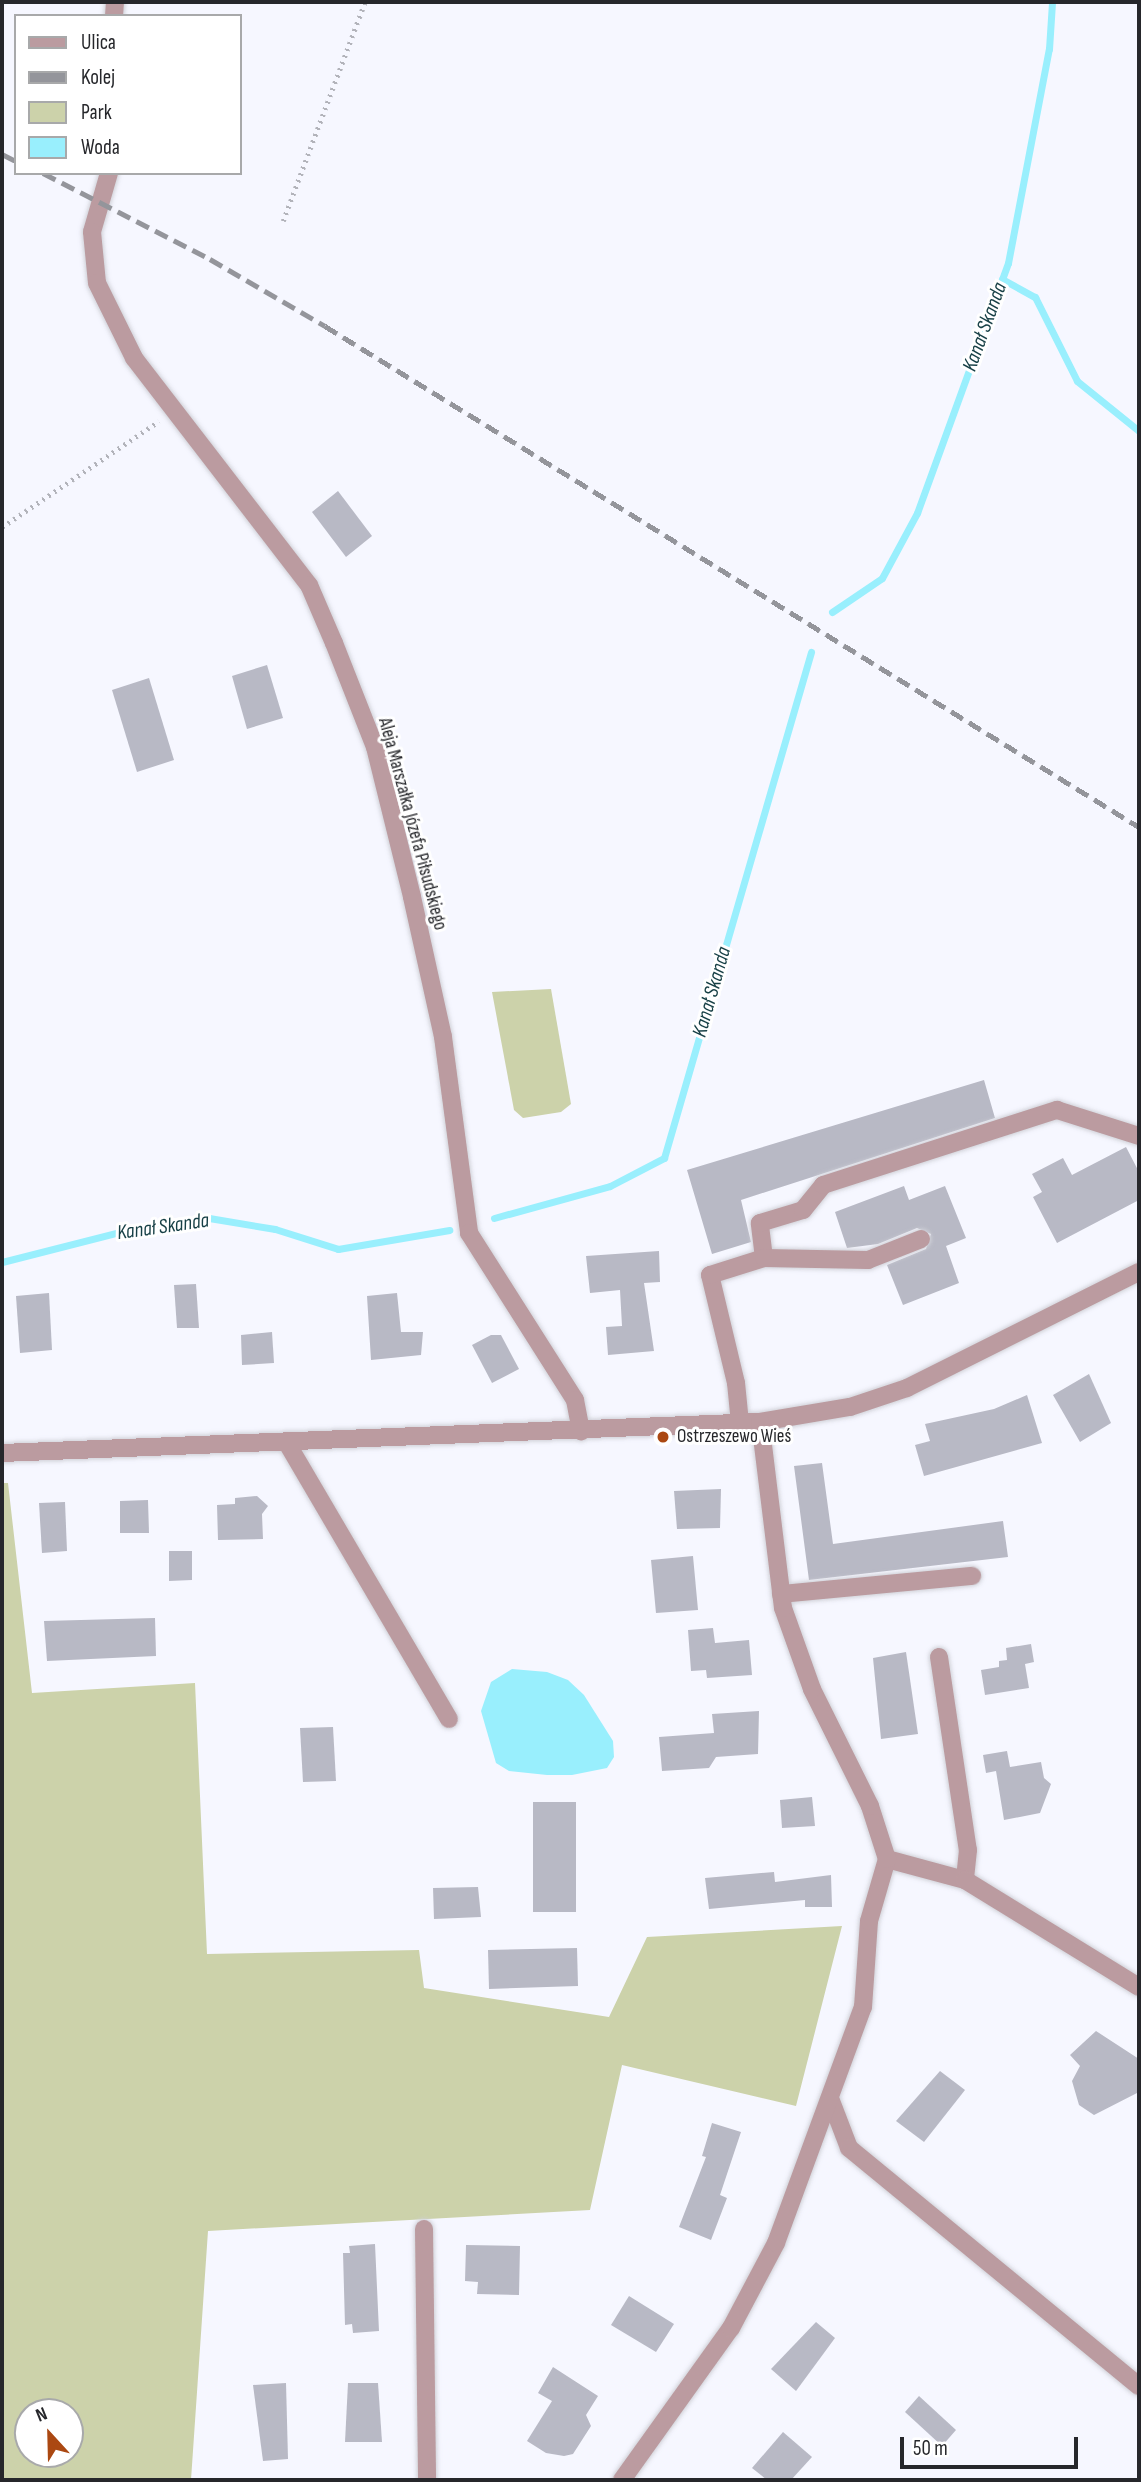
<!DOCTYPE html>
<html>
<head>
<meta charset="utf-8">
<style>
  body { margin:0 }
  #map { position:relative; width:1141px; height:2482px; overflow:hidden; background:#f6f7ff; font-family:"Sofia Sans Condensed",sans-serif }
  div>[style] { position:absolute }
  .green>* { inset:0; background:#ccd2aa }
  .water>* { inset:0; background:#99effd }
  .stream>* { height:7px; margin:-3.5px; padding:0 3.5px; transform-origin:3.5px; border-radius:3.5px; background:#99effd }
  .building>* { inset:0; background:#b8b9c5 }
  .path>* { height:4.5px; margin-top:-2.25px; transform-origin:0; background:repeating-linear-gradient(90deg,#b2b3ba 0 2px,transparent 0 7px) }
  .roads { filter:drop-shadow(0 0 2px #d1d2d9) drop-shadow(0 0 2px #d1d2d9) }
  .minor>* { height:18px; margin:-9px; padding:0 9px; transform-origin:9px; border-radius:9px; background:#bb9ba0 }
  .rail>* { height:5px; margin-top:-2.5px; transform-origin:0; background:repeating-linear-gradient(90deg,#94959b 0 14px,transparent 0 21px) }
  .dots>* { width:19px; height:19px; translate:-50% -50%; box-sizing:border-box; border:4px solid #fff; border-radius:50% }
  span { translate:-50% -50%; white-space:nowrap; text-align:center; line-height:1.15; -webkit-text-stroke:6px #fff; paint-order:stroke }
  .street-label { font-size:19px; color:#26272b }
  .poi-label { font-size:19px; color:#26272b }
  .left { translate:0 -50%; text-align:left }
  .water-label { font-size:21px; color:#163f45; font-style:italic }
  .frame { position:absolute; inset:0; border:4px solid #26272b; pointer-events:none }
  .legend { position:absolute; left:14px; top:14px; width:228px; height:161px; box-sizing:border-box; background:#fff; border:2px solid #a8a9aa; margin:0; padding:9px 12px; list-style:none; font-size:21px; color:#26272b }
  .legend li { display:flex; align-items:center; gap:14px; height:35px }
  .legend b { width:35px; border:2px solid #a8a9aa }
  .north { position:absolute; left:14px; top:2398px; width:70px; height:70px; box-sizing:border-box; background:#fff; border:2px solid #a8a9aa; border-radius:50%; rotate:338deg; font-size:19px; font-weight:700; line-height:28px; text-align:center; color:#26272b }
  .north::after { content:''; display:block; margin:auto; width:24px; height:32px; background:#ab4812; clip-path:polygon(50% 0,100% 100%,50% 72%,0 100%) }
  .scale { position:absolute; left:900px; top:2437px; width:178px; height:32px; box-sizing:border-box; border:4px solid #26272b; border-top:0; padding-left:9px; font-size:21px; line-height:24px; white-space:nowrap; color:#26272b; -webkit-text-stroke:5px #fff; paint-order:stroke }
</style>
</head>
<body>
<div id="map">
  <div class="green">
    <div style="clip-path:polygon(551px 989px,571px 1104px,561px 1112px,523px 1118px,514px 1110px,492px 992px)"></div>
    <div style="clip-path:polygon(evenodd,2px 1483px,8px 1483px,32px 1693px,195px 1683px,207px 1954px,419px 1950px,424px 1988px,609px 2017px,647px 1937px,842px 1926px,796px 2106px,622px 2065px,590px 2210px,208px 2231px,191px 2480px,2px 2480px,2px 1483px,28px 2412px,70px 2412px,70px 2454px,28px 2454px,28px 2412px)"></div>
  </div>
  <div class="water">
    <div style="clip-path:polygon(512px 1669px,547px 1672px,568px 1680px,584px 1695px,613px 1741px,614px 1757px,607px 1768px,572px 1775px,547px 1775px,509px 1771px,496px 1763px,481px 1711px,491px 1682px)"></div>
  </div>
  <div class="stream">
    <div style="left:1002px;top:279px;width:38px;rotate:29deg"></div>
    <div style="left:1035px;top:297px;width:94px;rotate:63.4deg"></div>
    <div style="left:1077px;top:381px;width:80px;rotate:38.9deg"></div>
    <div style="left:832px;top:612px;width:60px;rotate:-34.2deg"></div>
    <div style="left:882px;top:578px;width:74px;rotate:-61.7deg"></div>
    <div style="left:917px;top:513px;width:266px;rotate:-70deg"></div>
    <div style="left:1008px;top:263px;width:218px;rotate:-79.2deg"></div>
    <div style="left:1049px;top:49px;width:47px;rotate:-86.3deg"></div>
    <div style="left:494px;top:1218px;width:120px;rotate:-15.4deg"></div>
    <div style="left:610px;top:1186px;width:61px;rotate:-27.4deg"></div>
    <div style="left:664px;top:1158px;width:527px;rotate:-73.8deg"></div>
    <div style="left:2px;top:1262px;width:122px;rotate:-14.3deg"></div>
    <div style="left:120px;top:1232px;width:90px;rotate:-8.9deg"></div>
    <div style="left:209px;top:1218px;width:67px;rotate:9.5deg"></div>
    <div style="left:275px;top:1229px;width:66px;rotate:17.6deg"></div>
    <div style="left:338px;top:1249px;width:113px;rotate:-9.7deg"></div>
  </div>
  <div class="building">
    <div style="clip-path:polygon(338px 491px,372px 536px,346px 557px,312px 512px)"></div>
    <div style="clip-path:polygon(267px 665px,283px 718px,247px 729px,232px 676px)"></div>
    <div style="clip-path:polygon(149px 678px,174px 760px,137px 772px,112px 690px)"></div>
    <div style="clip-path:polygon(984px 1080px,995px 1118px,741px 1200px,751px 1242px,712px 1254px,687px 1170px)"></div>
    <div style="clip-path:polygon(1126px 1147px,1139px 1172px,1139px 1200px,1057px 1243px,1033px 1197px,1042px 1192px,1032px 1174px,1063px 1158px,1072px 1175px)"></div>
    <div style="clip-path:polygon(904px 1186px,909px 1200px,945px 1186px,966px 1238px,946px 1246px,959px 1283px,903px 1305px,887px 1265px,926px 1249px,931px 1234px,917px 1228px,878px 1244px,847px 1248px,835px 1212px)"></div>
    <div style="clip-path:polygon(659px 1251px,660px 1282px,644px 1283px,654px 1351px,608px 1355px,606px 1327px,622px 1326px,620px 1290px,590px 1293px,586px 1256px)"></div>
    <div style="clip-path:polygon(196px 1284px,199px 1328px,177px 1328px,174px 1285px)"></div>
    <div style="clip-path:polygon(49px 1293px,52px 1350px,20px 1353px,16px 1296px)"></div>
    <div style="clip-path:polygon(397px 1293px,401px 1332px,423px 1332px,421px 1355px,371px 1360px,367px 1296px)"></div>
    <div style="clip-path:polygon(272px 1332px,274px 1363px,242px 1365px,241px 1335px)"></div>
    <div style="clip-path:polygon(491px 1335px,501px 1335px,519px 1369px,492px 1383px,472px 1345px)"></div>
    <div style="clip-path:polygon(1089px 1374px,1111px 1423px,1080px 1442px,1053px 1395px)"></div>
    <div style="clip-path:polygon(1027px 1395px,1042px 1443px,924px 1476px,915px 1445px,930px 1441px,925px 1424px,994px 1409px)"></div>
    <div style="clip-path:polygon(822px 1463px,833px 1544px,1003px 1521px,1008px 1557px,809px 1580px,794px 1466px)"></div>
    <div style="clip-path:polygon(721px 1489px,720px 1528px,677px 1529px,674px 1491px)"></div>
    <div style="clip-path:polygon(257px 1496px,268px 1506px,262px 1514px,263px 1539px,218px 1540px,217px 1505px,235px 1504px,235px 1498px)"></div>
    <div style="clip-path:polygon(148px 1500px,149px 1533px,120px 1533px,120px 1501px)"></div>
    <div style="clip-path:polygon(65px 1502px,67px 1551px,42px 1553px,39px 1503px)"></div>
    <div style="clip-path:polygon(169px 1551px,192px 1551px,192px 1580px,169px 1581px)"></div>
    <div style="clip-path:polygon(693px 1556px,698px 1610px,656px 1613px,651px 1560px)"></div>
    <div style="clip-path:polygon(155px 1618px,156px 1656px,47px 1661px,44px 1621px)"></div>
    <div style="clip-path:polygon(713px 1628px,715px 1643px,749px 1640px,752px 1675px,707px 1678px,706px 1670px,691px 1671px,688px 1630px)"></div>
    <div style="clip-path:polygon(1031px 1644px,1034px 1662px,1025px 1664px,1029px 1688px,985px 1695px,981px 1670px,999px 1667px,999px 1661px,1007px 1660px,1006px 1648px)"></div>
    <div style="clip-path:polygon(906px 1652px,918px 1734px,881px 1739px,873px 1658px)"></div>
    <div style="clip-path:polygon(759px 1711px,758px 1754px,716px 1757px,709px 1768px,662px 1771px,659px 1737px,714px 1733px,712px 1714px)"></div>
    <div style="clip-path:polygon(333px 1727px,336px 1781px,303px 1782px,300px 1728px)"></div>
    <div style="clip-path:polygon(1007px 1751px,1010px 1767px,1041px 1762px,1044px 1778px,1051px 1784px,1040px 1813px,1004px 1820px,996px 1771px,986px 1773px,983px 1755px)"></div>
    <div style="clip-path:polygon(812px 1797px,815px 1826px,782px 1828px,780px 1800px)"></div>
    <div style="clip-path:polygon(533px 1802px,576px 1802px,576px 1912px,533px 1912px)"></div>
    <div style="clip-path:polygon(774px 1872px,775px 1882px,831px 1875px,832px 1907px,805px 1907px,805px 1900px,709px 1909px,705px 1878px)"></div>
    <div style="clip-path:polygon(478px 1887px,481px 1917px,434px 1919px,433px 1888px)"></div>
    <div style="clip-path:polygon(577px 1948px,578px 1986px,489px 1989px,488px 1950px)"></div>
    <div style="clip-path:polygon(1096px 2031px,1139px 2059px,1139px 2092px,1094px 2115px,1079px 2105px,1072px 2081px,1080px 2066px,1070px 2055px)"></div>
    <div style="clip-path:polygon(940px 2071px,965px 2090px,924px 2142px,896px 2121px)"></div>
    <div style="clip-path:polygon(712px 2123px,741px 2132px,720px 2195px,727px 2198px,711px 2240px,679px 2227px,706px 2157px,702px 2156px)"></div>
    <div style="clip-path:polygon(375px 2244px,379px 2331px,353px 2333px,352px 2324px,345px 2325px,343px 2253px,350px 2253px,349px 2246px)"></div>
    <div style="clip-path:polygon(466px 2245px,520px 2246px,519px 2295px,477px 2294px,478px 2282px,465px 2281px)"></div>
    <div style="clip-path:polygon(629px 2296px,674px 2324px,656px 2352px,611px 2325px)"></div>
    <div style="clip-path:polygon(816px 2322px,835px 2338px,796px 2391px,771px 2369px)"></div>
    <div style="clip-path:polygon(553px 2367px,598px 2396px,586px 2415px,591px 2426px,573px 2454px,564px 2456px,546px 2453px,527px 2441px,552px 2401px,538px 2393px)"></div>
    <div style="clip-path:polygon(286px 2383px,288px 2459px,263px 2461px,253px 2385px)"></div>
    <div style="clip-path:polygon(348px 2383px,378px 2383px,382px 2442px,345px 2442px)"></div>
    <div style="clip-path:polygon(919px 2396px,956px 2430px,942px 2446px,905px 2412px)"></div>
    <div style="clip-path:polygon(783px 2432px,812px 2457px,791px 2480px,767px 2480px,752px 2468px)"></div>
  </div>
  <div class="path">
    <div style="left:283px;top:221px;width:234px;rotate:-69.5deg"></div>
    <div style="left:2px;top:527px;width:189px;rotate:-34deg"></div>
  </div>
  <div class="roads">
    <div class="minor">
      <div style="left:114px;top:16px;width:14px;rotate:-86deg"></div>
      <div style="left:109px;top:173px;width:61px;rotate:106.1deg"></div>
      <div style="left:92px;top:232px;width:51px;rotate:84.4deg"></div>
      <div style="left:97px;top:283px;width:84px;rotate:63.7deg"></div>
      <div style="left:134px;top:358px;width:287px;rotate:52.4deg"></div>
      <div style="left:309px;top:585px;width:63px;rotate:66.7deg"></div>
      <div style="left:334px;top:643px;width:112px;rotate:68.5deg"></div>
      <div style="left:375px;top:747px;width:154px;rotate:76.1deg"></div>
      <div style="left:412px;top:897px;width:143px;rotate:77.5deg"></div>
      <div style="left:443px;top:1037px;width:198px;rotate:82.4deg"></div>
      <div style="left:469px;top:1233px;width:198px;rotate:57.6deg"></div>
      <div style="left:575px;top:1400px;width:32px;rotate:79deg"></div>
      <div style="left:764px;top:1258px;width:35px;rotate:-97deg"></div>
      <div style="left:760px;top:1223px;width:45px;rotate:-16.8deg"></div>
      <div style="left:803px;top:1210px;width:32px;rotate:-51deg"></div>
      <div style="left:823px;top:1185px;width:246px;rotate:-17.8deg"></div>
      <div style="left:1057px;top:1110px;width:86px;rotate:17.6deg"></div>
      <div style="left:740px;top:1423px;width:40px;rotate:-95.7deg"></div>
      <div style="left:736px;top:1383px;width:111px;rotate:-103.5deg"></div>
      <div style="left:710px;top:1275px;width:57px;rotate:-17.5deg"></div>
      <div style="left:764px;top:1258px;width:104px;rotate:1.1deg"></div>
      <div style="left:868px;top:1260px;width:57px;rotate:-21.6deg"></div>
      <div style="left:287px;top:1443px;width:320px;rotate:59.6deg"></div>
      <div style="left:2px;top:1453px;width:759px;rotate:-2.34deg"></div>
      <div style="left:760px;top:1422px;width:91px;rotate:-9.5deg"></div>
      <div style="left:850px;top:1407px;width:60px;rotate:-18.4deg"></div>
      <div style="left:907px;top:1388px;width:259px;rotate:-26.6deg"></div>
      <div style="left:781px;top:1594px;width:192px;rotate:-5.4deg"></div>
      <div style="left:939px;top:1657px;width:195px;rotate:81.5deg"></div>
      <div style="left:968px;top:1850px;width:30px;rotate:96deg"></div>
      <div style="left:887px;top:1859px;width:81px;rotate:15.1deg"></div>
      <div style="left:965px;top:1880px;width:204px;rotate:31.6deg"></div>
      <div style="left:831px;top:2101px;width:50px;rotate:69deg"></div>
      <div style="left:849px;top:2148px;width:375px;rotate:39.4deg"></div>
      <div style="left:424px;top:2229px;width:251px;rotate:89.3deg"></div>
      <div style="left:622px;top:2480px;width:187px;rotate:-54.4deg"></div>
      <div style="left:731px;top:2328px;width:96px;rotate:-62.1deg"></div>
      <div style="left:776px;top:2243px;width:252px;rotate:-69.8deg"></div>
      <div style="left:863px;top:2007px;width:86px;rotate:-86deg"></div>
      <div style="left:869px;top:1921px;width:65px;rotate:-73.8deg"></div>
      <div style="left:887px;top:1859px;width:56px;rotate:-107.8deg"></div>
      <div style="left:870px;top:1806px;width:131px;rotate:-116.4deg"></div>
      <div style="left:812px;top:1689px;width:86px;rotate:-109.7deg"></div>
      <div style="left:783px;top:1608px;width:187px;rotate:-97deg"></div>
    </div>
  </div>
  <div class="rail">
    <div style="left:2px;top:154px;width:16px;rotate:27deg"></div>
    <div style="left:43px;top:173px;width:188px;rotate:27.2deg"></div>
    <div style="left:210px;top:259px;width:133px;rotate:30.2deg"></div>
    <div style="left:325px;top:326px;width:956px;rotate:31.61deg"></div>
  </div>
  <div class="dots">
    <div style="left:663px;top:1437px;background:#ab4812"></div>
  </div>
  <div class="street-label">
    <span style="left:412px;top:824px;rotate:75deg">Aleja Marszałka Józefa Piłsudskiego</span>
  </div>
  <div class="poi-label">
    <span class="left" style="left:677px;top:1437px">Ostrzeszewo Wieś</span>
  </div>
  <div class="water-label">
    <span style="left:985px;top:327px;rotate:-70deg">Kanał Skanda</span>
    <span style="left:712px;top:992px;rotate:-74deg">Kanał Skanda</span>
    <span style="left:163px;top:1227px;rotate:-8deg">Kanał Skanda</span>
  </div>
  <div class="frame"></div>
  <ul class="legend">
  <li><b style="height:9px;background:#bb9ba0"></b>Ulica</li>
  <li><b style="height:9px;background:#94959b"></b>Kolej</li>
  <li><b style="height:19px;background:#ccd2aa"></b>Park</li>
  <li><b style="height:19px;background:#99effd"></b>Woda</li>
  </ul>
  <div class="north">N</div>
  <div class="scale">50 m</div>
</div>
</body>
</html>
